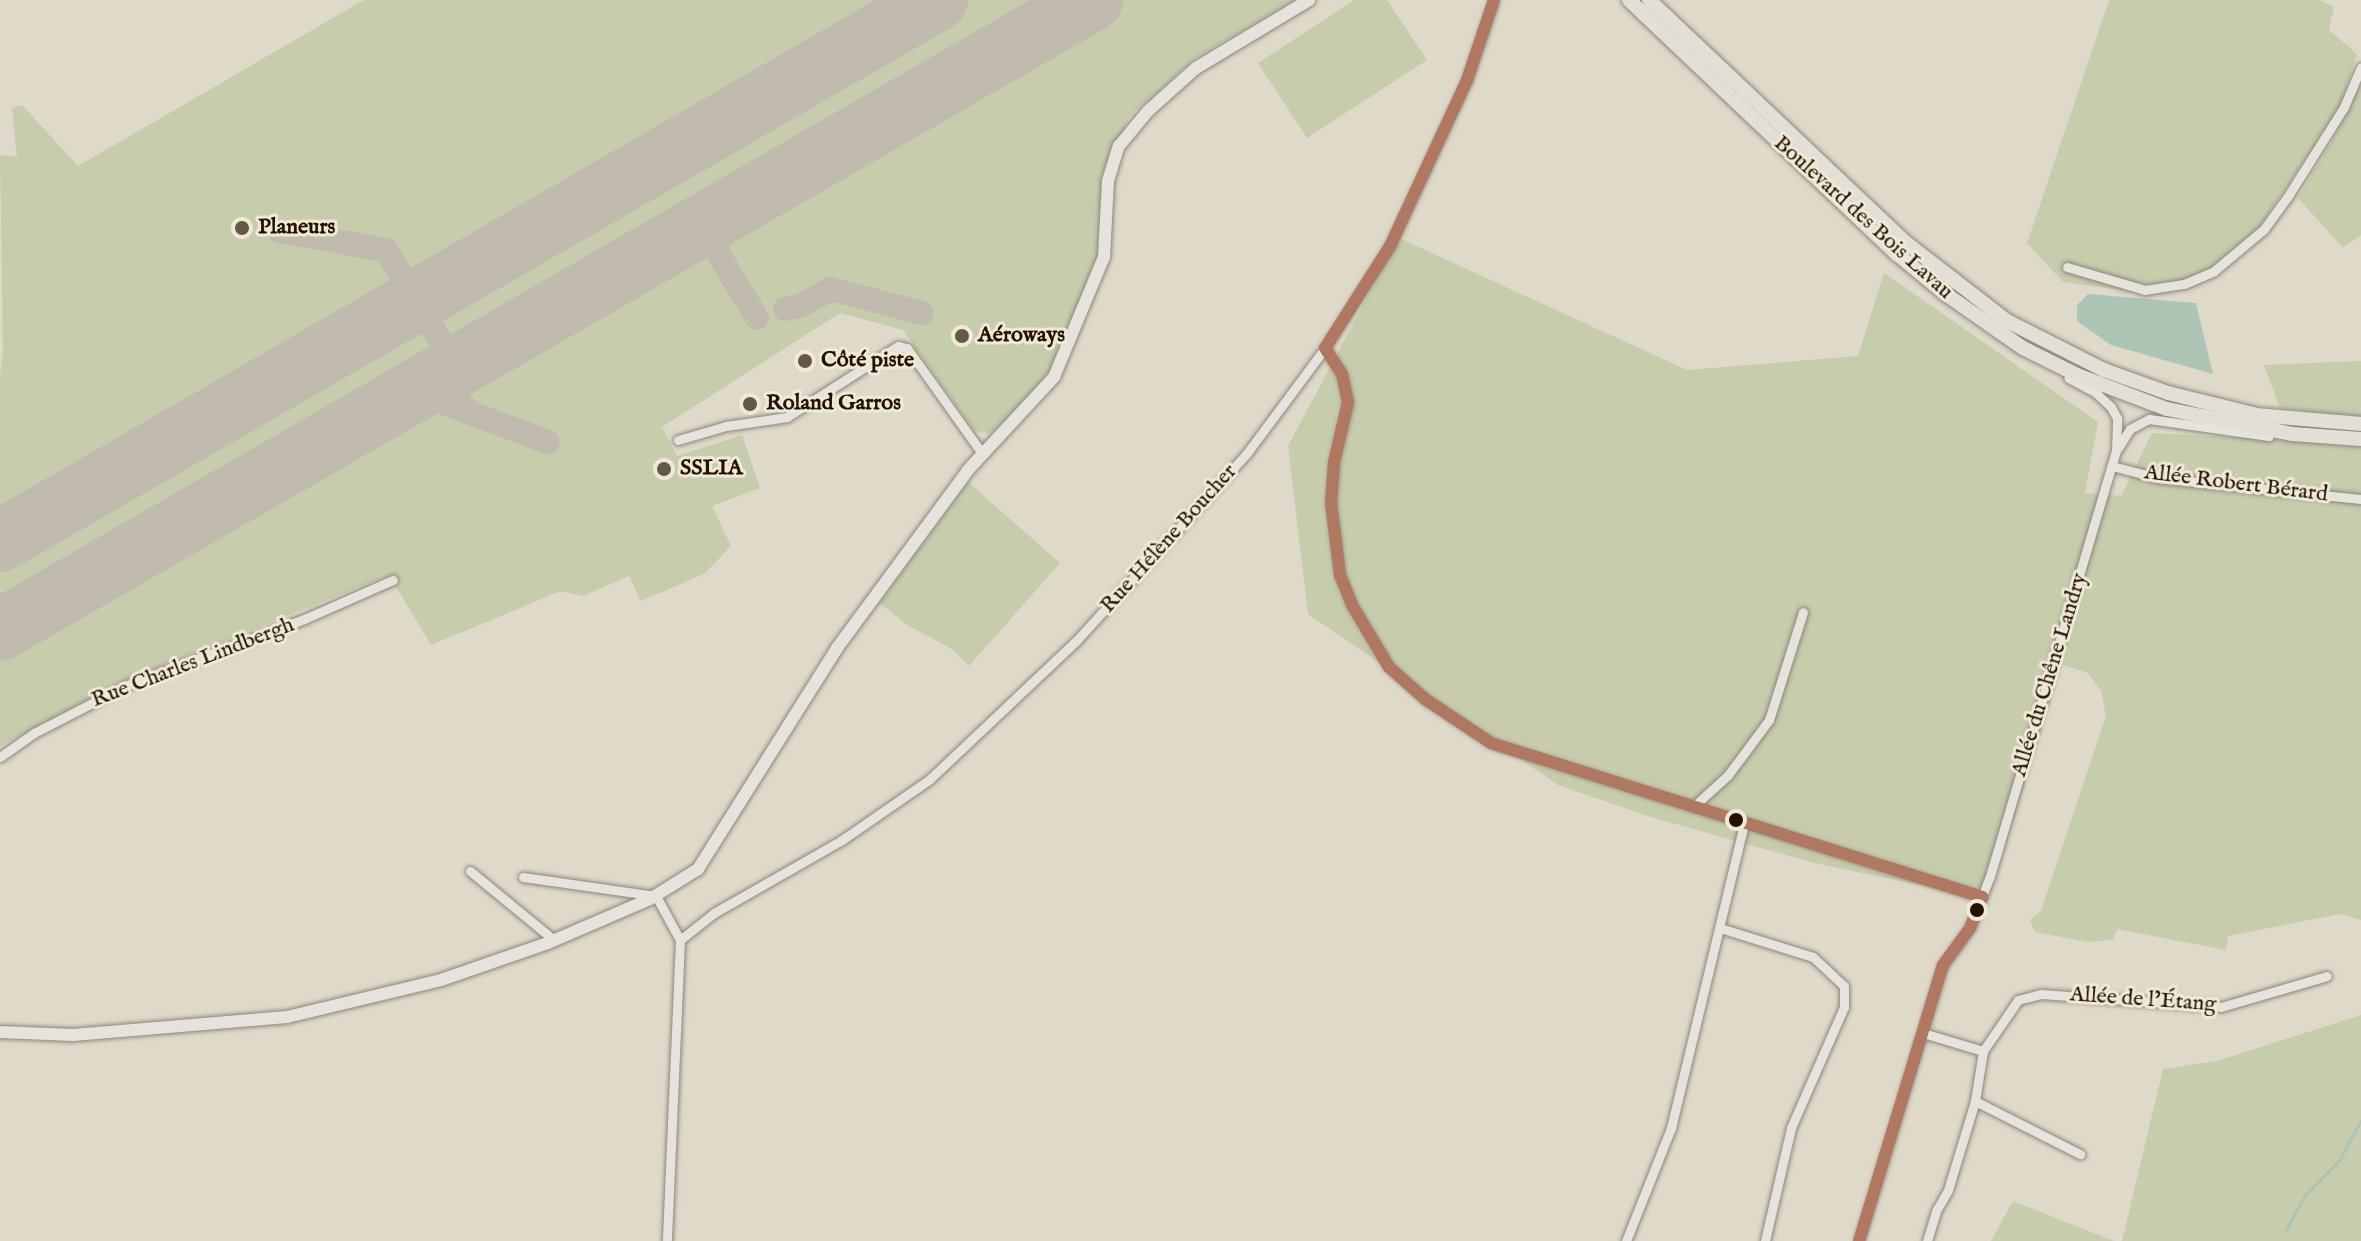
<!DOCTYPE html>
<html>
<head>
<meta charset="utf-8">
<style>
  body { margin:0 }
  #map { position:relative; width:2361px; height:1241px; overflow:hidden; background:#dfd9ca; font-family:"IM FELL English",serif }
  div>[style] { position:absolute }
  .green>* { inset:0; background:#c7ccad }
  .water>* { inset:0; background:#adc5b5 }
  .stream>* { height:3px; margin:-1.5px; padding:0 1.5px; transform-origin:1.5px; border-radius:1.5px; background:#adc5b5 }
  .taxiway>* { height:24px; margin:-12px; padding:0 12px; transform-origin:12px; border-radius:12px; background:#c0baaf }
  .runway>* { height:62px; margin:-31px; padding:0 31px; transform-origin:31px; border-radius:31px; background:#c0baaf }
  .roads { filter:drop-shadow(0 0 2px #8c867c) drop-shadow(0 0 2px #8c867c) }
  .street>* { height:9px; margin:-4.5px; padding:0 4.5px; transform-origin:4.5px; border-radius:4.5px; background:#e6e3dc }
  .secondary>* { height:12px; margin:-6px; padding:0 6px; transform-origin:6px; border-radius:6px; background:#e6e3dc }
  .primary>* { height:14px; margin:-7px; padding:0 7px; transform-origin:7px; border-radius:7px; background:#e2dfd6 }
  .bus-1>* { height:12px; margin:-6px; padding:0 6px; transform-origin:6px; border-radius:6px; background:#b07761 }
  .dots>* { width:22px; height:22px; translate:-50% -50%; box-sizing:border-box; border:4px solid #efe9d7; border-radius:50% }
  span { translate:-50% -50%; white-space:nowrap; text-align:center; line-height:1.15; -webkit-text-stroke:6px #efe9d7; paint-order:stroke }
  .street-label { font-size:22px; color:#241100 }
  .poi-label { font-size:22px; color:#241100; font-weight:700 }
  .left { translate:0 -50%; text-align:left }
</style>
</head>
<body>
<div id="map">
  <div class="green">
    <div style="clip-path:polygon(364px 0,1295px 0,1195px 58px,1130px 116px,1102px 174px,1100px 249px,1056px 366px,1037px 390px,991px 433px,975px 432px,903px 330px,840px 313px,662px 427px,677px 456px,742px 435px,760px 488px,712px 506px,731px 546px,704px 574px,641px 601px,629px 576px,583px 596px,561px 591px,431px 645px,389px 575px,122px 682px,0 746px,0 376px,3px 354px,0 155px,17px 157px,12px 108px,22px 105px,78px 166px)"></div>
    <div style="clip-path:polygon(1354px 0,1387px 0,1427px 60px,1307px 138px,1258px 63px)"></div>
    <div style="clip-path:polygon(2109px 0,2319px 0,2334px 7px,2329px 30px,2357px 54px,2340px 107px,2244px 250px,2191px 286px,2156px 295px,2063px 282px,2027px 243px)"></div>
    <div style="clip-path:polygon(2361px 83px,2361px 235px,2343px 248px,2298px 198px,2331px 143px)"></div>
    <div style="clip-path:polygon(1399px 238px,1687px 370px,1858px 356px,1884px 273px,2098px 422px,2085px 493px,2121px 496px,2152px 433px,2361px 444px,2361px 920px,2340px 914px,2228px 936px,2226px 950px,2117px 929px,2113px 940px,2088px 942px,2035px 932px,2030px 920px,2041px 911px,2106px 716px,2101px 691px,2088px 673px,2063px 665px,1988px 899px,1814px 863px,1651px 817px,1558px 785px,1308px 614px,1288px 446px)"></div>
    <div style="clip-path:polygon(2361px 361px,2361px 416px,2280px 408px,2264px 365px)"></div>
    <div style="clip-path:polygon(968px 482px,1060px 563px,969px 666px,952px 649px,909px 626px,879px 603px)"></div>
    <div style="clip-path:polygon(2361px 1015px,2361px 1241px,2122px 1241px,2163px 1069px,2217px 1061px)"></div>
    <div style="clip-path:polygon(2013px 1201px,2114px 1241px,1991px 1241px)"></div>
  </div>
  <div class="water">
    <div style="clip-path:polygon(2088px 294px,2196px 303px,2213px 374px,2111px 345px,2077px 321px,2077px 305px)"></div>
  </div>
  <div class="stream">
    <div style="left:2285px;top:1231px;width:41px;rotate:-60.9deg"></div>
    <div style="left:2305px;top:1195px;width:50px;rotate:-45.8deg"></div>
    <div style="left:2340px;top:1159px;width:44px;rotate:-61.7deg"></div>
  </div>
  <div class="taxiway">
    <div style="left:279px;top:231px;width:109px;rotate:10.1deg"></div>
    <div style="left:386px;top:250px;width:118px;rotate:58.9deg"></div>
    <div style="left:447px;top:351px;width:10px;rotate:45deg"></div>
    <div style="left:454px;top:358px;width:17px"></div>
    <div style="left:679px;top:239px;width:16px;rotate:-11deg"></div>
    <div style="left:695px;top:236px;width:20px;rotate:27deg"></div>
    <div style="left:713px;top:245px;width:85px;rotate:58.9deg"></div>
    <div style="left:718px;top:250px;width:23px;rotate:-95deg"></div>
    <div style="left:716px;top:227px;width:23px;rotate:-50deg"></div>
    <div style="left:785px;top:309px;width:15px;rotate:-11deg"></div>
    <div style="left:800px;top:306px;width:35px;rotate:-29deg"></div>
    <div style="left:831px;top:289px;width:94px;rotate:14.8deg"></div>
    <div style="left:386px;top:406px;width:26px;rotate:-21deg"></div>
    <div style="left:410px;top:397px;width:18px"></div>
    <div style="left:428px;top:397px;width:128px;rotate:20.6deg"></div>
    <div style="left:471px;top:413px;width:19px;rotate:-137deg"></div>
    <div style="left:457px;top:400px;width:12px;rotate:-104deg"></div>
    <div style="left:454px;top:388px;width:19px;rotate:-69deg"></div>
    <div style="left:461px;top:370px;width:22px;rotate:-43deg"></div>
  </div>
  <div class="runway">
    <div style="left:0;top:541px;width:1082px;rotate:-30deg"></div>
    <div style="left:0;top:630px;width:1261px;rotate:-29.98deg"></div>
  </div>
  <div class="roads">
    <div class="street">
      <div style="left:2067px;top:267px;width:81px;rotate:16.4deg"></div>
      <div style="left:2145px;top:290px;width:39px;rotate:-9deg"></div>
      <div style="left:2184px;top:284px;width:33px;rotate:-23deg"></div>
      <div style="left:2214px;top:271px;width:65px;rotate:-40deg"></div>
      <div style="left:2264px;top:229px;width:41px;rotate:-54deg"></div>
      <div style="left:2288px;top:196px;width:105px;rotate:-57.8deg"></div>
      <div style="left:2344px;top:107px;width:43px;rotate:-67deg"></div>
      <div style="left:1325px;top:348px;width:31px;rotate:57deg"></div>
      <div style="left:1342px;top:374px;width:29px;rotate:78deg"></div>
      <div style="left:1348px;top:402px;width:62px;rotate:103.1deg"></div>
      <div style="left:1334px;top:462px;width:41px;rotate:94.2deg"></div>
      <div style="left:1331px;top:503px;width:73px;rotate:82.9deg"></div>
      <div style="left:1340px;top:575px;width:32px;rotate:68deg"></div>
      <div style="left:1352px;top:605px;width:72px;rotate:59.2deg"></div>
      <div style="left:1389px;top:667px;width:48px;rotate:41.6deg"></div>
      <div style="left:1425px;top:699px;width:79px;rotate:33.7deg"></div>
      <div style="left:1491px;top:743px;width:515px;rotate:17.41deg"></div>
      <div style="left:678px;top:440px;width:50px;rotate:-16.3deg"></div>
      <div style="left:726px;top:426px;width:62px;rotate:-8.4deg"></div>
      <div style="left:787px;top:417px;width:132px;rotate:-32.6deg"></div>
      <div style="left:898px;top:346px;width:9px;rotate:13deg"></div>
      <div style="left:907px;top:348px;width:129px;rotate:54.5deg"></div>
      <div style="left:2118px;top:448px;width:22px;rotate:-58deg"></div>
      <div style="left:2130px;top:429px;width:21px;rotate:-28deg"></div>
      <div style="left:2149px;top:419px;width:121px;rotate:8.1deg"></div>
      <div style="left:2112px;top:466px;width:48px;rotate:14.6deg"></div>
      <div style="left:2158px;top:478px;width:204px;rotate:5.9deg"></div>
      <div style="left:0;top:757px;width:42px;rotate:-35.2deg"></div>
      <div style="left:34px;top:733px;width:102px;rotate:-27.3deg"></div>
      <div style="left:125px;top:686px;width:191px;rotate:-20.5deg"></div>
      <div style="left:304px;top:619px;width:97px;rotate:-23.7deg"></div>
      <div style="left:1693px;top:807px;width:47px;rotate:-42.4deg"></div>
      <div style="left:1728px;top:775px;width:69px;rotate:-53.3deg"></div>
      <div style="left:1769px;top:720px;width:113px;rotate:-72.5deg"></div>
      <div style="left:470px;top:871px;width:109px;rotate:39.4deg"></div>
      <div style="left:523px;top:877px;width:134px;rotate:8.1deg"></div>
      <div style="left:656px;top:896px;width:50px;rotate:61.4deg"></div>
      <div style="left:680px;top:940px;width:301px;rotate:92.5deg"></div>
      <div style="left:1720px;top:928px;width:97px;rotate:17.3deg"></div>
      <div style="left:1813px;top:957px;width:42px;rotate:43.1deg"></div>
      <div style="left:1844px;top:986px;width:21px;rotate:90deg"></div>
      <div style="left:1844px;top:1007px;width:132px;rotate:113.7deg"></div>
      <div style="left:1791px;top:1128px;width:116px;rotate:103deg"></div>
      <div style="left:680px;top:940px;width:43px;rotate:-38.5deg"></div>
      <div style="left:714px;top:913px;width:147px;rotate:-29.7deg"></div>
      <div style="left:842px;top:840px;width:107px;rotate:-34.7deg"></div>
      <div style="left:930px;top:779px;width:202px;rotate:-43.4deg"></div>
      <div style="left:1077px;top:640px;width:253px;rotate:-47.7deg"></div>
      <div style="left:1247px;top:453px;width:131px;rotate:-53.4deg"></div>
      <div style="left:1325px;top:348px;width:121px;rotate:-57.5deg"></div>
      <div style="left:1390px;top:246px;width:183px;rotate:-65.1deg"></div>
      <div style="left:1467px;top:80px;width:84px;rotate:-71.4deg"></div>
      <div style="left:1923px;top:1033px;width:63px;rotate:16.7deg"></div>
      <div style="left:1975px;top:1101px;width:118px;rotate:26.8deg"></div>
      <div style="left:1626px;top:1241px;width:122px;rotate:-68.3deg"></div>
      <div style="left:1671px;top:1128px;width:314px;rotate:-76.5deg"></div>
      <div style="left:1859px;top:1241px;width:288px;rotate:-73.1deg"></div>
      <div style="left:1943px;top:965px;width:46px;rotate:-53.9deg"></div>
      <div style="left:1970px;top:928px;width:56px;rotate:-69deg"></div>
      <div style="left:1990px;top:876px;width:443px;rotate:-73.5deg"></div>
      <div style="left:2116px;top:451px;width:33px;rotate:-88deg"></div>
      <div style="left:2117px;top:418px;width:13px;rotate:-119deg"></div>
      <div style="left:2111px;top:407px;width:22px;rotate:-137deg"></div>
      <div style="left:2095px;top:392px;width:30px;rotate:-152deg"></div>
      <div style="left:1927px;top:1241px;width:31px;rotate:-73deg"></div>
      <div style="left:1936px;top:1211px;width:24px;rotate:-60deg"></div>
      <div style="left:1948px;top:1190px;width:93px;rotate:-73.1deg"></div>
      <div style="left:1975px;top:1101px;width:51px;rotate:-80.9deg"></div>
      <div style="left:1983px;top:1051px;width:62px;rotate:-55.5deg"></div>
      <div style="left:2018px;top:1000px;width:24px;rotate:-15deg"></div>
      <div style="left:2041px;top:994px;width:180px;rotate:4.1deg"></div>
      <div style="left:2221px;top:1007px;width:110px;rotate:-16.3deg"></div>
    </div>
    <div class="secondary">
      <div style="left:0;top:1032px;width:73px;rotate:2.4deg"></div>
      <div style="left:73px;top:1035px;width:215px;rotate:-4.8deg"></div>
      <div style="left:287px;top:1017px;width:158px;rotate:-13.5deg"></div>
      <div style="left:441px;top:980px;width:113px;rotate:-19.1deg"></div>
      <div style="left:548px;top:943px;width:111px;rotate:-23.3deg"></div>
      <div style="left:650px;top:899px;width:57px;rotate:-32deg"></div>
      <div style="left:698px;top:869px;width:261px;rotate:-57.8deg"></div>
      <div style="left:837px;top:648px;width:221px;rotate:-53.6deg"></div>
      <div style="left:968px;top:470px;width:127px;rotate:-47.2deg"></div>
      <div style="left:1054px;top:377px;width:130px;rotate:-67.4deg"></div>
      <div style="left:1104px;top:257px;width:76px;rotate:-87deg"></div>
      <div style="left:1108px;top:181px;width:37px;rotate:-73deg"></div>
      <div style="left:1119px;top:146px;width:45px;rotate:-50.4deg"></div>
      <div style="left:1148px;top:111px;width:64px;rotate:-41.9deg"></div>
      <div style="left:1196px;top:68px;width:132px;rotate:-31deg"></div>
    </div>
    <div class="primary">
      <div style="left:1629px;top:0;width:369px;rotate:43.5deg"></div>
      <div style="left:1897px;top:254px;width:65px;rotate:39.4deg"></div>
      <div style="left:1947px;top:295px;width:93px;rotate:34.9deg"></div>
      <div style="left:2023px;top:348px;width:60px;rotate:26.6deg"></div>
      <div style="left:2077px;top:375px;width:96px;rotate:20.7deg"></div>
      <div style="left:2167px;top:409px;width:127px;rotate:11.3deg"></div>
      <div style="left:2292px;top:434px;width:69px;rotate:4.1deg"></div>
      <div style="left:1649px;top:0;width:352px;rotate:43.4deg"></div>
      <div style="left:1905px;top:242px;width:129px;rotate:37.8deg"></div>
      <div style="left:2007px;top:321px;width:109px;rotate:26.8deg"></div>
      <div style="left:2104px;top:370px;width:68px;rotate:19.8deg"></div>
      <div style="left:2168px;top:393px;width:92px;rotate:13.9deg"></div>
      <div style="left:2257px;top:415px;width:104px;rotate:4.9deg"></div>
    </div>
  </div>
  <div class="bus-1">
    <div style="left:1325px;top:348px;width:31px;rotate:57deg"></div>
    <div style="left:1342px;top:374px;width:29px;rotate:78deg"></div>
    <div style="left:1348px;top:402px;width:62px;rotate:103.1deg"></div>
    <div style="left:1334px;top:462px;width:41px;rotate:94.2deg"></div>
    <div style="left:1331px;top:503px;width:73px;rotate:82.9deg"></div>
    <div style="left:1340px;top:575px;width:32px;rotate:68deg"></div>
    <div style="left:1352px;top:605px;width:72px;rotate:59.2deg"></div>
    <div style="left:1389px;top:667px;width:48px;rotate:41.6deg"></div>
    <div style="left:1425px;top:699px;width:79px;rotate:33.7deg"></div>
    <div style="left:1491px;top:743px;width:515px;rotate:17.41deg"></div>
    <div style="left:1325px;top:348px;width:121px;rotate:-57.5deg"></div>
    <div style="left:1390px;top:246px;width:183px;rotate:-65.1deg"></div>
    <div style="left:1467px;top:80px;width:84px;rotate:-71.4deg"></div>
    <div style="left:1859px;top:1241px;width:288px;rotate:-73.1deg"></div>
    <div style="left:1943px;top:965px;width:46px;rotate:-53.9deg"></div>
    <div style="left:1970px;top:928px;width:33px;rotate:-69deg"></div>
  </div>
  <div class="dots">
    <div style="left:242px;top:228px;background:#655747"></div>
    <div style="left:962px;top:336px;background:#655747"></div>
    <div style="left:805px;top:361px;background:#655747"></div>
    <div style="left:750px;top:404px;background:#655747"></div>
    <div style="left:664px;top:469px;background:#655747"></div>
    <div style="left:1736px;top:820px;background:#241100"></div>
    <div style="left:1977px;top:910px;background:#241100"></div>
  </div>
  <div class="street-label">
    <span style="left:1863px;top:218px;rotate:42deg">Boulevard des Bois Lavau</span>
    <span style="left:2236px;top:484px;rotate:7deg">Allée Robert Bérard</span>
    <span style="left:1169px;top:539px;rotate:-48deg">Rue Hélène Boucher</span>
    <span style="left:193px;top:663px;rotate:-21deg">Rue Charles Lindbergh</span>
    <span style="left:2050px;top:675px;rotate:-73deg">Allée du Chêne Landry</span>
    <span style="left:2143px;top:1000px;rotate:4deg">Allée de l’Étang</span>
  </div>
  <div class="poi-label">
    <span class="left" style="left:258px;top:228px">Planeurs</span>
    <span class="left" style="left:978px;top:336px">Aéroways</span>
    <span class="left" style="left:821px;top:361px">Côté piste</span>
    <span class="left" style="left:766px;top:404px">Roland Garros</span>
    <span class="left" style="left:680px;top:469px">SSLIA</span>
  </div>
</div>
</body>
</html>
